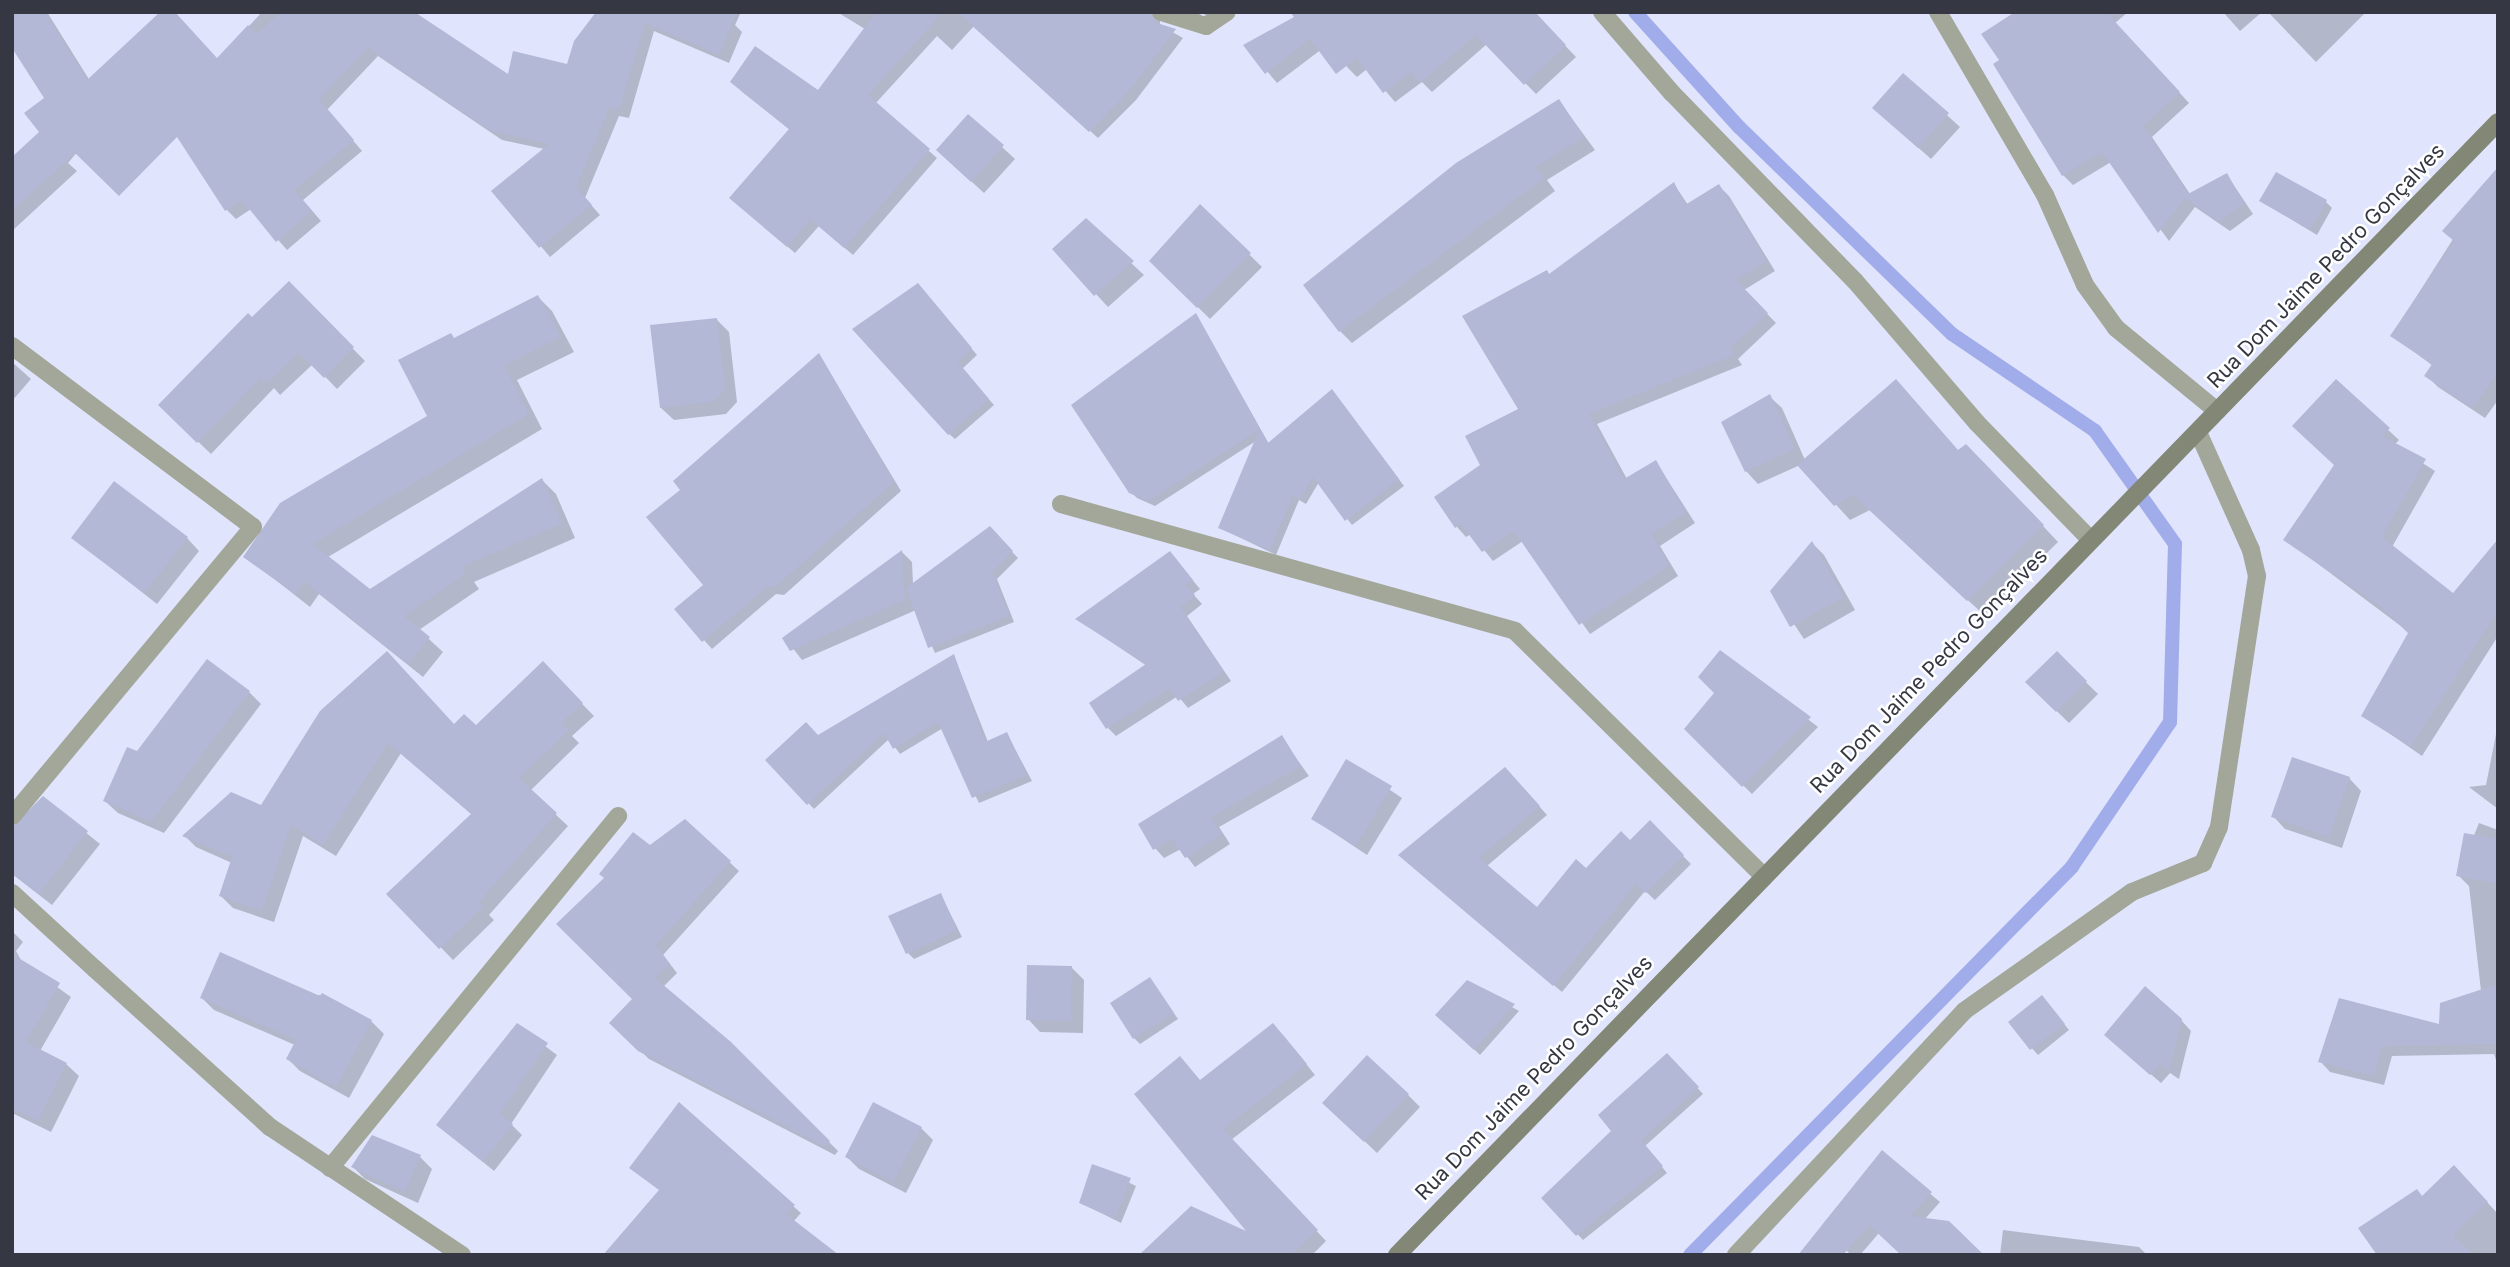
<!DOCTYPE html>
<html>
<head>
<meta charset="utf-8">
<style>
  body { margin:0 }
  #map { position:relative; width:2510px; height:1267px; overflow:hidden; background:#e0e5fd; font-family:Inter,sans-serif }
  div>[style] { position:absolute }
  .shadow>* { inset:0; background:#0003 }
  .stream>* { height:14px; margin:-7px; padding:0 7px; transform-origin:7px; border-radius:7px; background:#a1acea }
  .building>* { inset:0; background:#b2b8d5 }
  .lane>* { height:18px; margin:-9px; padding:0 9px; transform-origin:9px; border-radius:9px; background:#a3a79a }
  .street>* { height:18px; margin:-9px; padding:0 9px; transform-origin:9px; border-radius:9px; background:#a3a79a }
  .secondary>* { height:18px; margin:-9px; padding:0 9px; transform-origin:9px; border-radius:9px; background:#838876 }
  span { translate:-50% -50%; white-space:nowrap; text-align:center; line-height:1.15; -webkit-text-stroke:5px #fff; paint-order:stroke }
  .street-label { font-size:21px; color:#353843 }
  .frame { position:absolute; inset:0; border:14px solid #353843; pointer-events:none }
</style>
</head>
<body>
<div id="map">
  <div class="shadow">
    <div style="clip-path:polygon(12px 12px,47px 12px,110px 113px,68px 163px,77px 171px,12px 231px,12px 158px,50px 147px,46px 98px)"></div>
    <div style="clip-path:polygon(262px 12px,412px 12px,509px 77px,568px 66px,598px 12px,741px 12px,735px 25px,742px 32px,729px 63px,654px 31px,629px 118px,619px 116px,585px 198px,600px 215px,550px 257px,494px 191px,544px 149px,502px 140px,378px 56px,327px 110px,362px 151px,303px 200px,321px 221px,287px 250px,251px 209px,236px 219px,227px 210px,166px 116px)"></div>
    <div style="clip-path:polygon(837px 12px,1160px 12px,1160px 25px,1183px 38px,1136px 100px,1098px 138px,974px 26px,952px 50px,937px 36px,875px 104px,937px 158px,853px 255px,819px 226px,795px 253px,739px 205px,790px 130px,740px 90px,818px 92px,865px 29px)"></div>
    <div style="clip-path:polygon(1186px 12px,1222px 12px,1213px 20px,1202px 13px,1199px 16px)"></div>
    <div style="clip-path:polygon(1533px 12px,1576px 57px,1536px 94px,1487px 44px,1432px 92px,1422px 82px,1395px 102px,1367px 69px,1357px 77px,1347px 67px,1339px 36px,1277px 83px,1245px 45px)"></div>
    <div style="clip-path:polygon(2018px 12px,2128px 12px,2115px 23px,2189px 103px,2152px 137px,2190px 194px,2227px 175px,2253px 214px,2230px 231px,2195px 207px,2169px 241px,2111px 162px,2073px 185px,2063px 175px,2001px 61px)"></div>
    <div style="clip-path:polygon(2223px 12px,2262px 12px,2240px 31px)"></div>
    <div style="clip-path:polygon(2268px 12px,2366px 12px,2316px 62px)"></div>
    <div style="clip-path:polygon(1903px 75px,1960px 127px,1931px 159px,1887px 120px)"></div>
    <div style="clip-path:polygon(1559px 101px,1595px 150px,1547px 180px,1555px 191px,1352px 343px,1340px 331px)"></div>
    <div style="clip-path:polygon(1002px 147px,1015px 159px,984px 193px,950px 162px)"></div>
    <div style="clip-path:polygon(2497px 170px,2498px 400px,2485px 418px,2438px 387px,2426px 375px,2433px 366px,2392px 335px)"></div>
    <div style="clip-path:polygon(1674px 184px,1688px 205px,1719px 186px,1729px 196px,1775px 271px,1744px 290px,1776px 323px,1738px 359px,1742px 365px,1597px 424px,1627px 479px,1656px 462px,1695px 523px,1660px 546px,1678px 576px,1590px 634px,1523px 541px,1493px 561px,1471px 534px,1466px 537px,1457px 527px,1482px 466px,1520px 410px,1550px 276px)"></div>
    <div style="clip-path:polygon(2261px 201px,2326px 202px,2332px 208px,2317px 235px)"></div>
    <div style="clip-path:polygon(1200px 206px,1262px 267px,1210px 319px,1151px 261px)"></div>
    <div style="clip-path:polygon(1086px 221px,1144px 275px,1108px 307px,1054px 249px)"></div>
    <div style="clip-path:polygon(289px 284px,365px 361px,337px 389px,313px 364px,280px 395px,274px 388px,211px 454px,160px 405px)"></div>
    <div style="clip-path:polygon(924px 291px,977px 355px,962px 369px,994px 405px,955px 439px,949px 434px)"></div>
    <div style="clip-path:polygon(538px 297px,552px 311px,574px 352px,517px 380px,542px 429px,328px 557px,370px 591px,542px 480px,556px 494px,575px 538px,474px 582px,479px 589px,419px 630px,443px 652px,423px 677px,319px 594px,310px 607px,245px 556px,429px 417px,455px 340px)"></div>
    <div style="clip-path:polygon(1196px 315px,1269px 444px,1337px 397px,1404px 486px,1352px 525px,1319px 482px,1306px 504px,1299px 500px,1276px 555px,1220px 528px,1256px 441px,1155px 506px,1137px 498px,1131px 492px)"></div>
    <div style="clip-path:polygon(716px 319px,729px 332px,737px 402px,726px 414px,674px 420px,661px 408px)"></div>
    <div style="clip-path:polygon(819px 355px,901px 491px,784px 595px,776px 594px,712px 649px,677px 610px,706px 585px,682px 490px)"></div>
    <div style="clip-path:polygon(12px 362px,31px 379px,12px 401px)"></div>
    <div style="clip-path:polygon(1896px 381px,1959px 452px,1982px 461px,2058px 542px,1984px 615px,1870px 510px,1850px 520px,1800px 465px,1758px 484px,1746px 471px,1769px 396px,1782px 408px,1805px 460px)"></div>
    <div style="clip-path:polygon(2336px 382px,2399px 440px,2394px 445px,2435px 471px,2392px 547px,2453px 596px,2498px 542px,2498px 636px,2422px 756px,2363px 715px,2410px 633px,2285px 539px,2336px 465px)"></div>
    <div style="clip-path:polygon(990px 529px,1018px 558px,997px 579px,1014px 622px,935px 653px,916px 610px,802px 660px,785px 638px,902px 552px,912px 562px,913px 584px)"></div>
    <div style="clip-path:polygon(73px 538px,187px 538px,199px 551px,157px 604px)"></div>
    <div style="clip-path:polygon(1812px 543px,1824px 555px,1855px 610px,1804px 639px,1772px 591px)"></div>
    <div style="clip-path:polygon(1170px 553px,1200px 589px,1193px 594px,1202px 604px,1187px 616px,1231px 681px,1188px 708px,1178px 696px,1116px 736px,1108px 728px,1147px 666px,1077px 619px)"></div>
    <div style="clip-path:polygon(1721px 653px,1818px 727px,1752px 794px,1686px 729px,1716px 693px)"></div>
    <div style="clip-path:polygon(2057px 654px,2098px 694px,2069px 723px,2027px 682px)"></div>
    <div style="clip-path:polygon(954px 656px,988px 742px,1007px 734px,1032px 781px,979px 803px,943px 728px,900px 754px,889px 739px,814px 809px,768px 760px,818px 737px)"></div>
    <div style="clip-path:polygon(543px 664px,594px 716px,572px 736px,579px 743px,530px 791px,568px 826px,489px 915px,494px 920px,453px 960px,389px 894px,473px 815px,401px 753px,336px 856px,303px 836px,274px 922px,233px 908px,221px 896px,232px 863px,196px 847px,185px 836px,261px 807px,321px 712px,476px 728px)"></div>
    <div style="clip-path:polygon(249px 692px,261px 704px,164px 833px,118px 813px,105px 801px)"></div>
    <div style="clip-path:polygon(2498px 724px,2498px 809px,2469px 787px,2486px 785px)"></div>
    <div style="clip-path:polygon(1281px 737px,1309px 776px,1219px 827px,1230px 844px,1195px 867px,1181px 849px,1164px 858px,1155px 848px)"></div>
    <div style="clip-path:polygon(1347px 761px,1402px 798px,1367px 855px,1313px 819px)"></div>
    <div style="clip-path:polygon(1513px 777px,1547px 815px,1487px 866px,1537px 909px,1630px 843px,1650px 823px,1691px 864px,1655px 900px,1645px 891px,1562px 992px,1408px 863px)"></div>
    <div style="clip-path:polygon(2349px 778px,2361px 791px,2342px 848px,2285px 829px,2273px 816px)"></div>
    <div style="clip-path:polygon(44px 799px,100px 844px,52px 905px,12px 874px,12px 828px)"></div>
    <div style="clip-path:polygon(685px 821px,739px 871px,663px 955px,677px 973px,663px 987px,730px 1043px,838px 1151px,835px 1155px,649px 1059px,611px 1023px,634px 999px,606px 878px)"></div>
    <div style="clip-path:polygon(2479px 823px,2498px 830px,2498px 1066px,2494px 1054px,2392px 1056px,2384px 1085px,2330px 1072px,2320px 1061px,2441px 1026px,2481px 991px,2469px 886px,2458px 875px)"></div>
    <div style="clip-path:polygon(941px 895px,962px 937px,914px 959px,908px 953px)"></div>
    <div style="clip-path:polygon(12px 931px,23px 942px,16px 951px,22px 962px,71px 997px,40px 1051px,66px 1064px,79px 1076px,51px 1132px,12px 1113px)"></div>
    <div style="clip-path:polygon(1072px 968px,1084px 980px,1083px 1033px,1040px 1032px,1028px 1019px)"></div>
    <div style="clip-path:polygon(1150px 979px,1178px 1019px,1140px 1044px,1134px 1038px)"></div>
    <div style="clip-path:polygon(1468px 982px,1519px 1011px,1480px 1055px,1438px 1015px)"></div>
    <div style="clip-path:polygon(323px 995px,371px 1021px,384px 1034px,349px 1098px,300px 1071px,288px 1059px,295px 1045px,214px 1010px,202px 998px)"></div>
    <div style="clip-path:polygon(2047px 1003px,2069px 1030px,2038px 1055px,2010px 1023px)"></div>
    <div style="clip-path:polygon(2181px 1020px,2191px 1031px,2179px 1079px,2170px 1073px,2161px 1083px,2116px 1044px)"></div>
    <div style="clip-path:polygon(517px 1025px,557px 1055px,511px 1124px,522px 1135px,494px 1171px,438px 1125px)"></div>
    <div style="clip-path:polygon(1283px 1035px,1315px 1075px,1231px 1140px,1326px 1241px,1312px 1255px,1268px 1255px,1253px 1236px,1200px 1082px)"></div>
    <div style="clip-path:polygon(1667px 1055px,1703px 1094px,1645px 1146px,1667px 1173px,1583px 1240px,1543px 1198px,1614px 1131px)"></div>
    <div style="clip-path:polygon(1408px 1095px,1420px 1107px,1377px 1153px,1337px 1115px)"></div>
    <div style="clip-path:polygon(921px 1128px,933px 1140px,906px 1193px,859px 1169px,847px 1157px)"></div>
    <div style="clip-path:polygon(1882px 1153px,1940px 1202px,1924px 1220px,1879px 1233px,1860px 1255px,1851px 1255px,1822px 1225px)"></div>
    <div style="clip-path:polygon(420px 1157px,432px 1169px,418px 1203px,365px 1179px,353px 1167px)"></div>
    <div style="clip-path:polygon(1094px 1166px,1136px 1186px,1121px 1223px,1081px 1203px)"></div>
    <div style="clip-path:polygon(2464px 1177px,2498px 1214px,2496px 1255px,2379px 1255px,2417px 1191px,2423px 1197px)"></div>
    <div style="clip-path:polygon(661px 1191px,793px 1206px,801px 1213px,793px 1222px)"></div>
    <div style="clip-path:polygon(2003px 1230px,2139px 1247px,2147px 1255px,2000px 1255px)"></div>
  </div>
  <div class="stream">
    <div style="left:1635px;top:12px;width:155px;rotate:47.9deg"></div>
    <div style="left:1739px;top:127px;width:297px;rotate:44.2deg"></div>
    <div style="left:1952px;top:334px;width:173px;rotate:34.1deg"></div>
    <div style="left:2095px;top:431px;width:138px;rotate:54.7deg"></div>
    <div style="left:2175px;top:544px;width:178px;rotate:91.6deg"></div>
    <div style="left:2170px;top:722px;width:175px;rotate:124.1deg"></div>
    <div style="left:2072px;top:867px;width:544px;rotate:134.55deg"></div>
  </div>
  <div class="building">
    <div style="clip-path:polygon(12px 12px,45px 12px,87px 80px,160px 12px,175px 12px,217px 58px,248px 25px,257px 34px,280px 12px,416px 13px,508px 74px,513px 51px,567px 64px,574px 41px,596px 12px,737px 12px,719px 55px,645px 23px,619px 110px,610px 107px,576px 187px,592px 205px,539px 248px,491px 191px,549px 144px,491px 131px,368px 48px,319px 99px,354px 140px,294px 190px,312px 211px,276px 242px,242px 200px,225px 211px,177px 137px,119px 196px,75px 153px,12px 211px,12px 157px,39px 132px,24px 113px,44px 98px,12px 48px)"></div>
    <div style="clip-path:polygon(876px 12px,943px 12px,868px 95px,930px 149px,844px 248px,810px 219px,787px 247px,729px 198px,789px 129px,730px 82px,755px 46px,818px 90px)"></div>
    <div style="clip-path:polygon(957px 12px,1150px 12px,1157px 23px,1176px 29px,1128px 92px,1089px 132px)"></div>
    <div style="clip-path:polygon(1290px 12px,1535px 12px,1566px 45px,1524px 85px,1476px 35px,1420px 83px,1411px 72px,1383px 93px,1357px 58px,1336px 74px,1310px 39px,1265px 74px,1243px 45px,1294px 17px)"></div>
    <div style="clip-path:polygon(2015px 12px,2106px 12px,2180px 92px,2143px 126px,2188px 194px,2227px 173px,2244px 204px,2219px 222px,2185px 198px,2158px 233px,2102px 152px,2062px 176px,1993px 64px,1999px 60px,1981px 34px)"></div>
    <div style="clip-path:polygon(1903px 73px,1949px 113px,1918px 148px,1872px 108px)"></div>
    <div style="clip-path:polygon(1559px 99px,1584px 137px,1536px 167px,1544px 178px,1339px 332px,1303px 285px,1456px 163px)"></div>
    <div style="clip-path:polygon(968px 114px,1004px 145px,971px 182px,936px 150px)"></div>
    <div style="clip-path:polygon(2498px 167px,2498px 372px,2473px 408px,2424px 376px,2432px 364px,2390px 336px,2454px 241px,2442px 231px)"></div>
    <div style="clip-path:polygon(2276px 172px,2327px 200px,2310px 230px,2259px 201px)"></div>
    <div style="clip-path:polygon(1674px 182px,1685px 205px,1719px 184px,1767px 261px,1736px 280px,1768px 313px,1730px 348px,1734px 355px,1589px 414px,1624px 479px,1656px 460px,1686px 513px,1651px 533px,1669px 566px,1579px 625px,1514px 531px,1482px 552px,1461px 524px,1455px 528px,1434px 497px,1480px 465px,1465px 436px,1518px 409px,1462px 316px,1547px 270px,1549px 274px)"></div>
    <div style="clip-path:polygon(1200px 204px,1251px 253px,1197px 308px,1149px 261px)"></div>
    <div style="clip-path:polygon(1086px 218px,1134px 261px,1094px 296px,1052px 249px)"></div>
    <div style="clip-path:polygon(289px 281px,354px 347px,324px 378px,299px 353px,267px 383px,261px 377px,197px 443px,158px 405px,248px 313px,252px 317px)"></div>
    <div style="clip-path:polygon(918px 283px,972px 348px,958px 362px,989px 399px,948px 435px,852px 329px)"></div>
    <div style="clip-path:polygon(538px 295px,561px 337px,504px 366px,529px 414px,313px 544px,370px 589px,542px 478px,562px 524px,461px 567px,466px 574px,404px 616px,430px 637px,408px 664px,304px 581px,295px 594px,243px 557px,280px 503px,427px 416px,398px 360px,451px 333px,454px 338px)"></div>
    <div style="clip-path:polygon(1196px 313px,1268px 443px,1332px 389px,1399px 479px,1345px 521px,1313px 477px,1300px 499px,1293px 495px,1270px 550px,1218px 528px,1259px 430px,1148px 501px,1129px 493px,1071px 405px)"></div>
    <div style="clip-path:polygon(717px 318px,725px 389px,714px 402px,660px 408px,650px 325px)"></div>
    <div style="clip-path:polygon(819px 353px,894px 482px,775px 587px,767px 587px,702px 642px,674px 609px,703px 585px,646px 517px,680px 490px,673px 481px)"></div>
    <div style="clip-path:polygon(1896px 379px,1958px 450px,1966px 444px,2044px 525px,1967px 601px,1853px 495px,1834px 506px,1797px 465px)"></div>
    <div style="clip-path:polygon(2336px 379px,2390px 428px,2382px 436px,2426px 459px,2382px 537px,2453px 593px,2498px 539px,2498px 610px,2411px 747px,2361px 716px,2408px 633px,2380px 606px,2283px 540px,2334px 465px,2292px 426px)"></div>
    <div style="clip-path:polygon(1770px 394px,1795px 449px,1745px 472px,1721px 422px)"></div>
    <div style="clip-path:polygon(114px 481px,188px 537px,144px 593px,71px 538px)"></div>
    <div style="clip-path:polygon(990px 526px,1013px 551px,992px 572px,1010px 616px,928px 648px,906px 588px)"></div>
    <div style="clip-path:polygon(1812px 541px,1844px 597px,1790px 627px,1770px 591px)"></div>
    <div style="clip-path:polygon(902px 550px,905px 600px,790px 651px,782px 638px)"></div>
    <div style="clip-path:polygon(1170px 551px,1193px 580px,1186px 585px,1195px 595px,1180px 607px,1224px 672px,1178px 701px,1170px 688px,1106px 729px,1089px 703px,1146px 664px,1075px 619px)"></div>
    <div style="clip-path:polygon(1720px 650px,1811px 717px,1742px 787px,1684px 729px,1714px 693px,1698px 677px)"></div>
    <div style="clip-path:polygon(387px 651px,454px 724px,464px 714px,476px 725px,543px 661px,583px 703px,561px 723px,569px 730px,519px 778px,557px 813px,479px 902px,483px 907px,439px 949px,386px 894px,471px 814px,388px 743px,323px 845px,291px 825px,262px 911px,219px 896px,232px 857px,182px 836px,231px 792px,261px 805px,320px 711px)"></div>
    <div style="clip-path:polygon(2057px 651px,2087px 681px,2056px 712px,2025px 682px)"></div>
    <div style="clip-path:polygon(954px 654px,985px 742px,1007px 732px,1027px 775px,972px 798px,938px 722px,893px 749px,884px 733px,807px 805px,765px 760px,806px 722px,818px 735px)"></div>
    <div style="clip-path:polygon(207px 659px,250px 691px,151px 822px,103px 801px,127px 747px,137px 751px)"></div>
    <div style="clip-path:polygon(1282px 735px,1301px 766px,1211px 817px,1222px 834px,1185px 858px,1172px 839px,1153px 850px,1138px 824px)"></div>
    <div style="clip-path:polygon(2292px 757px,2350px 777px,2329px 837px,2271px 817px)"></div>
    <div style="clip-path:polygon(1346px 759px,1392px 786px,1356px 846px,1311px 819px)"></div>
    <div style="clip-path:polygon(1505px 767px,1540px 806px,1479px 858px,1537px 907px,1576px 859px,1586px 868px,1621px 831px,1630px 840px,1650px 820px,1684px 855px,1645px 893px,1636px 884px,1553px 986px,1398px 855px)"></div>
    <div style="clip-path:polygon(43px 796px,88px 831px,39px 894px,12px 873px,12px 827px)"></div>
    <div style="clip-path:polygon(685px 819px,731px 861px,656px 945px,670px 964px,655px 978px,731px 1042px,830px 1141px,826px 1147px,638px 1051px,609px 1023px,632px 999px,556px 924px,604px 878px,599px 874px,633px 832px,650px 845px)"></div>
    <div style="clip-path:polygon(2464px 833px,2498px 839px,2498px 884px,2456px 876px)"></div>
    <div style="clip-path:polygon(941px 893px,957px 931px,906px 954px,888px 916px)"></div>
    <div style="clip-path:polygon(220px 952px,320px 996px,322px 993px,372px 1020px,336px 1087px,286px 1059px,296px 1040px,200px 998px)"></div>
    <div style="clip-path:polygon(12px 954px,60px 983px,26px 1042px,67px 1063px,38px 1121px,12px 1108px)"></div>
    <div style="clip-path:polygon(1027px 965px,1072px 966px,1071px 1021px,1026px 1020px)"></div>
    <div style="clip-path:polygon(1150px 977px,1174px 1013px,1133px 1039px,1110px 1003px)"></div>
    <div style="clip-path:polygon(1467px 980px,1515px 1004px,1474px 1050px,1435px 1015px)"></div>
    <div style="clip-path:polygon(2498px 984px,2498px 1044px,2382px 1046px,2374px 1076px,2318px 1062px,2339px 998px,2439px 1024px,2440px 1003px)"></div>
    <div style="clip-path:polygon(2145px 986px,2182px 1019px,2169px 1071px,2160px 1064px,2150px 1075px,2104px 1035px)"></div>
    <div style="clip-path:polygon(2042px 995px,2065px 1024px,2030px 1050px,2008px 1022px)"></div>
    <div style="clip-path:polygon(517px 1023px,548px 1043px,500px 1114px,513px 1124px,483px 1162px,436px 1125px)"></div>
    <div style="clip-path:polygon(1273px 1023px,1307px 1064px,1223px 1129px,1318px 1230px,1293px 1253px,1297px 1255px,1139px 1255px,1191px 1206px,1246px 1231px,1134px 1094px,1180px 1056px,1200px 1080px)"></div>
    <div style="clip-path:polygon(1667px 1053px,1699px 1087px,1641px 1140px,1663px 1166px,1576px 1236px,1541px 1198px,1611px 1131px,1598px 1115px)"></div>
    <div style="clip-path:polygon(1367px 1055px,1409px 1094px,1364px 1142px,1322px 1103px)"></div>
    <div style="clip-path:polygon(679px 1102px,795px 1205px,786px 1214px,839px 1255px,603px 1255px,659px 1190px,629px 1168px)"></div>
    <div style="clip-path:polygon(873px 1102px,922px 1127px,893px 1182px,845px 1157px)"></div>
    <div style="clip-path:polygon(372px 1135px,421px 1155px,405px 1192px,351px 1167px)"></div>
    <div style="clip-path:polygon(1882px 1150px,1932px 1192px,1910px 1216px,1949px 1221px,1984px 1255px,1901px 1255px,1869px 1225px,1843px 1255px,1798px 1255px)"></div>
    <div style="clip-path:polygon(1092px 1164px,1131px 1178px,1115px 1219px,1079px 1203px)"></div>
    <div style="clip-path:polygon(2454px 1165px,2488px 1202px,2453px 1235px,2473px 1255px,2377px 1255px,2358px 1228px,2417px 1189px,2422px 1196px)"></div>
  </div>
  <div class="lane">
    <div style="left:12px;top:346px;width:301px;rotate:36.9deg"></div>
    <div style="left:253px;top:527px;width:376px;rotate:129.8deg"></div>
    <div style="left:12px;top:893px;width:113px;rotate:42.5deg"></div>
  </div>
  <div class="street">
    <div style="left:1161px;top:12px;width:47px;rotate:17.3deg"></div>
    <div style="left:1206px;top:26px;width:25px;rotate:-34deg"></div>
    <div style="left:1602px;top:12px;width:107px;rotate:49.2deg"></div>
    <div style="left:1672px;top:93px;width:262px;rotate:45.8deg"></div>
    <div style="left:1855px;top:281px;width:187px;rotate:49.3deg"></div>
    <div style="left:1977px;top:423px;width:162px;rotate:45.8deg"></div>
    <div style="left:1938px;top:12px;width:212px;rotate:59.7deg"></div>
    <div style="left:2045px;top:195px;width:98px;rotate:66deg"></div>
    <div style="left:2085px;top:285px;width:53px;rotate:54.2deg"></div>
    <div style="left:2116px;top:328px;width:131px;rotate:39.4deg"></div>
    <div style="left:1061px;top:504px;width:471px;rotate:15.6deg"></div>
    <div style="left:1515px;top:631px;width:347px;rotate:44.6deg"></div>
    <div style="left:95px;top:969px;width:236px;rotate:42.1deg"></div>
    <div style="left:270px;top:1127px;width:231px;rotate:33.7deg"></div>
    <div style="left:330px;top:1168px;width:455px;rotate:-50.7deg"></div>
    <div style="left:1736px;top:1255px;width:334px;rotate:-46.9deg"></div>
    <div style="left:1964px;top:1011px;width:206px;rotate:-35.3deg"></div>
    <div style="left:2132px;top:892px;width:77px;rotate:-22.2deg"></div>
    <div style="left:2203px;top:863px;width:39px;rotate:-66deg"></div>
    <div style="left:2219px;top:827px;width:254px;rotate:-81.4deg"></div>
    <div style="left:2257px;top:576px;width:27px;rotate:-103deg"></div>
    <div style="left:2251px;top:550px;width:129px;rotate:-114.2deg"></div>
  </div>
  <div class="secondary">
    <div style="left:1397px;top:1255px;width:1580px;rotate:-45.82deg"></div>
  </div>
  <div class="street-label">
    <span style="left:2326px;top:266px;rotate:-46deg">Rua Dom Jaime Pedro Gonçalves</span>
    <span style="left:1929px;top:671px;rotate:-46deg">Rua Dom Jaime Pedro Gonçalves</span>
    <span style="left:1534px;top:1078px;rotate:-46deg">Rua Dom Jaime Pedro Gonçalves</span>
  </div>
  <div class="frame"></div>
</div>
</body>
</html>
